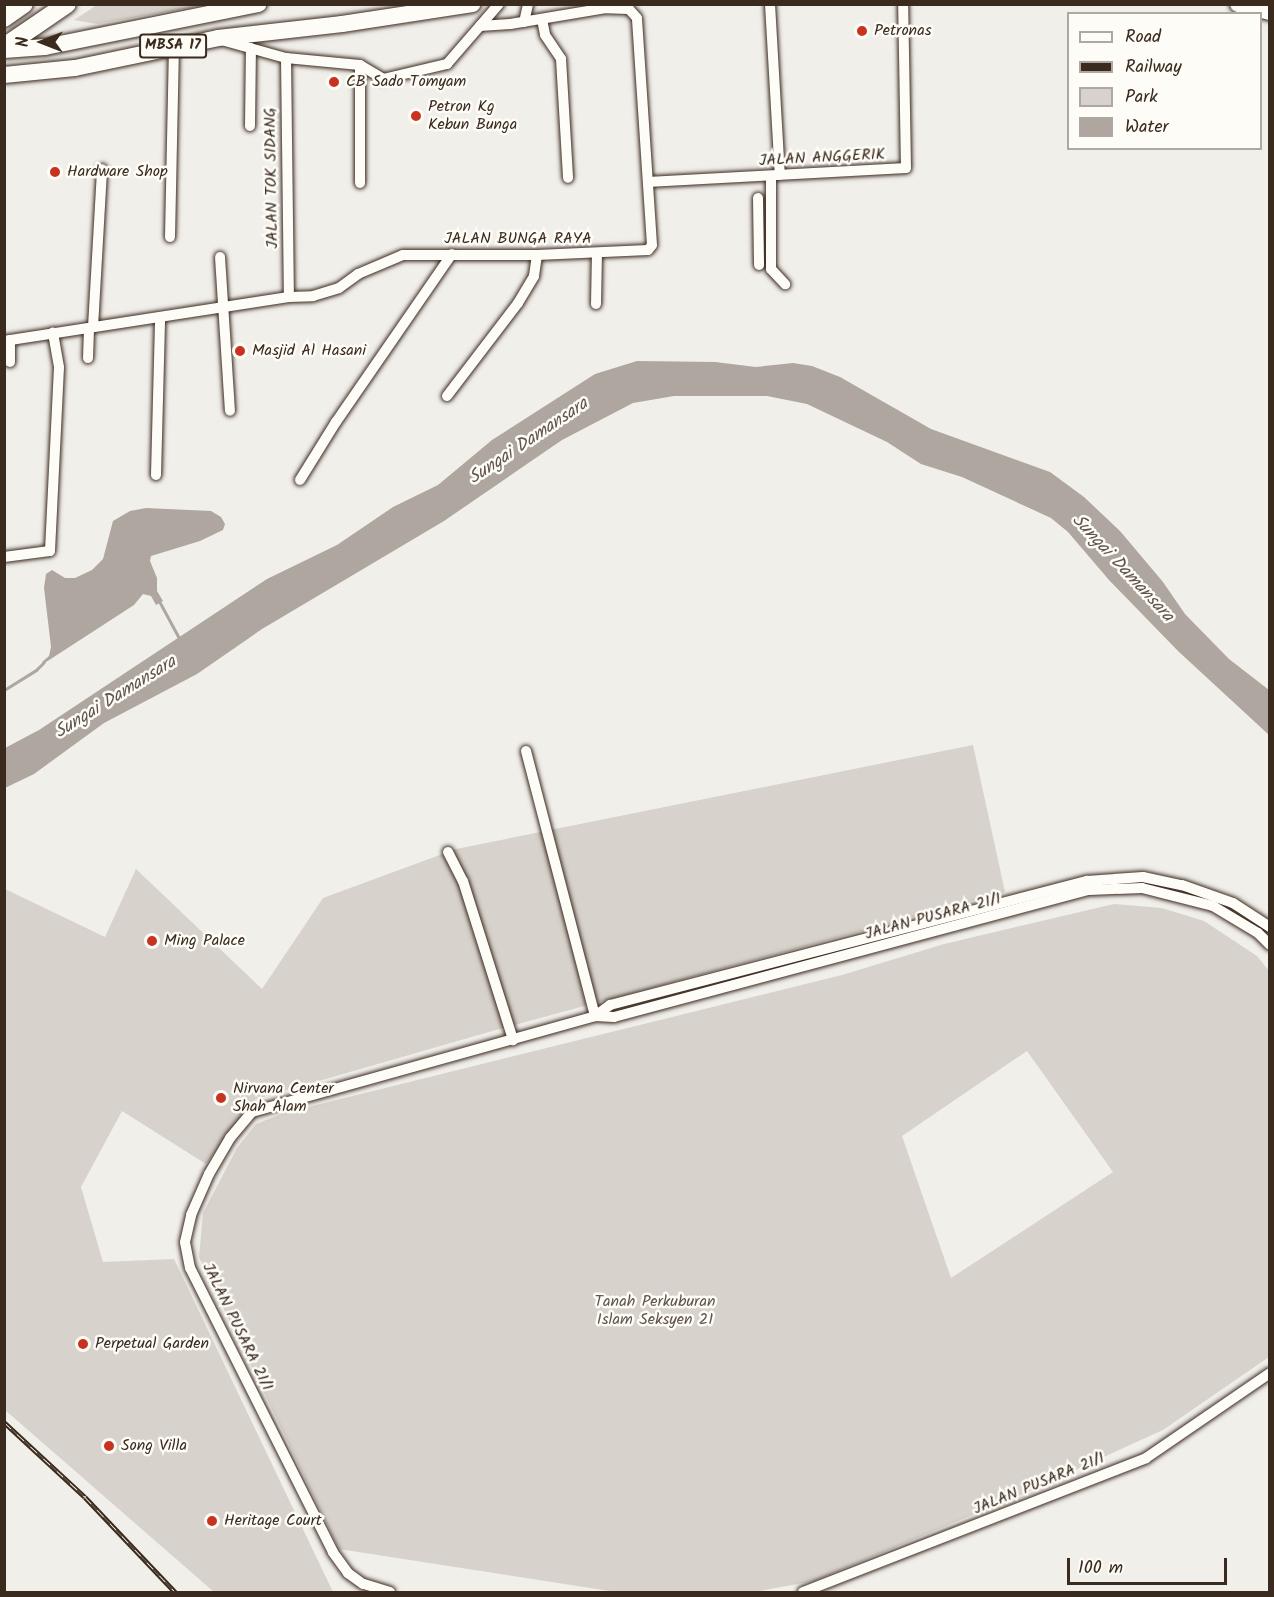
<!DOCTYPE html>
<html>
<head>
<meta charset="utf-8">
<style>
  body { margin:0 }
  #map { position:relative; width:1274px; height:1597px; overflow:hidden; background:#f1efea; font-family:Kalam,sans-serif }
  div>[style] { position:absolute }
  .green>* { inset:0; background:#d7d2cc }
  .water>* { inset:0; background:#aea69f }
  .stream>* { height:3px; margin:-1.5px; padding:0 1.5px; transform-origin:1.5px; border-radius:1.5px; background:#aea69f }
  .roads { filter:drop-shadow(0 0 2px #3b2a1e) drop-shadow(0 0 2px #3b2a1e) }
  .street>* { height:10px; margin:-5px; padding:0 5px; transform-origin:5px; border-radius:5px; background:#fdfcf7 }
  .primary>* { height:16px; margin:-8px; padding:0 8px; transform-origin:8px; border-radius:8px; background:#fdfcf7 }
  .highway>* { height:18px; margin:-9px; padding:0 9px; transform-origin:9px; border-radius:9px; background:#fdfcf7 }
  .rail>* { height:5px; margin-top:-2.5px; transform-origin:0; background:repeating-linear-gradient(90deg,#fdfcf7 0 9px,#3b2a1e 0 18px); box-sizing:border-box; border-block:2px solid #3b2a1e }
  .dots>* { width:16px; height:16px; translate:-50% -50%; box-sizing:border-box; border:3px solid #fdfcf7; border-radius:50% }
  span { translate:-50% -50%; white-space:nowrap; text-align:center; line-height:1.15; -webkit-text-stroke:5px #fdfcf7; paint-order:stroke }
  .shield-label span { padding:2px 4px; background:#fdfcf7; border:2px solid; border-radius:4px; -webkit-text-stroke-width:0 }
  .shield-label { font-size:15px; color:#3b2a1e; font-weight:700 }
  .poi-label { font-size:16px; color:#3b2a1e }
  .left { translate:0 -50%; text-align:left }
  .street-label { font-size:16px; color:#3b2a1e }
  .park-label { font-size:16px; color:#62544a }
  .water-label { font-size:18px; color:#63554b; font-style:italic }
  .frame { position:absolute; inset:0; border:6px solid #3b2a1e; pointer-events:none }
  .legend { position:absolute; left:1067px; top:12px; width:195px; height:138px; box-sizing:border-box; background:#fdfcf7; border:2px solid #afa8a0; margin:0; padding:8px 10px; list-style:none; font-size:18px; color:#3b2a1e }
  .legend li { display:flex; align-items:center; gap:12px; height:30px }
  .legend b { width:30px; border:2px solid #afa8a0 }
  .north { position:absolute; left:12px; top:12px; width:60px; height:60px; -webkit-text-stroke:4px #fdfcf7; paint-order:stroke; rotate:270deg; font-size:16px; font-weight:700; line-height:24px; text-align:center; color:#3b2a1e }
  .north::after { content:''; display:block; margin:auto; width:21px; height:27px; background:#3b2a1e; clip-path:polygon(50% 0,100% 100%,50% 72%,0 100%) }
  .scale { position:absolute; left:1067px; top:1558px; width:160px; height:27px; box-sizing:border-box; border:3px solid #3b2a1e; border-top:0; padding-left:8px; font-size:18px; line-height:21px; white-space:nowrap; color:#3b2a1e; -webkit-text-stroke:4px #fdfcf7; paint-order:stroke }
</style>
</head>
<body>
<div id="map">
  <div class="green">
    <div style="clip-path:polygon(97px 5px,97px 4px,206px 5px,97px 24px,74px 20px)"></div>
    <div style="clip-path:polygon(973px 745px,1005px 892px,496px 1030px,256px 1099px,206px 1164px,122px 1111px,81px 1187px,103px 1262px,174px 1259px,333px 1592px,214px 1592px,5px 1410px,5px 889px,105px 937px,136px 869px,262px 989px,323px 898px,456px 849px)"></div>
    <div style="clip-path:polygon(evenodd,1114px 904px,1162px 908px,1204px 921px,1257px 956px,1269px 971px,1269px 1357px,1163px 1430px,1018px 1496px,814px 1581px,754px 1592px,616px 1592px,339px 1549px,199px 1257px,203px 1213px,237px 1148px,256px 1124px,284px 1113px,842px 975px,944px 944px,1114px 904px,1027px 1051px,1113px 1172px,951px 1278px,902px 1136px,1027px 1051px)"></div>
  </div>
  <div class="water">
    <div style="clip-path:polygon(637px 361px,715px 362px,756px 367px,793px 363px,812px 366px,840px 377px,931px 429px,1050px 472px,1084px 497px,1120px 531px,1163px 582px,1185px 614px,1229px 659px,1269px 690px,1269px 735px,1178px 651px,1109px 580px,1068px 532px,1051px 518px,962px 477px,921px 464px,887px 442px,807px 404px,767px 396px,674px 396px,633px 403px,562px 440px,444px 521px,262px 629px,197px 674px,104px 723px,34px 774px,5px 788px,5px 748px,39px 730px,267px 579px,337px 545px,393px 507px,438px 485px,492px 440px,595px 374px)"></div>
    <div style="clip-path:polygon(146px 508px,211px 511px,221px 517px,225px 524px,223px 530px,200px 541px,151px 556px,150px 561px,157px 578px,157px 591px,163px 601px,156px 605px,151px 596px,143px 594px,134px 605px,43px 664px,42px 662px,49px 656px,51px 647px,44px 588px,46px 574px,52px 570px,65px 578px,75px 578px,92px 570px,103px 559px,113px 521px,130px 511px)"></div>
  </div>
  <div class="stream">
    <div style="left:159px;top:601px;width:44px;rotate:61.7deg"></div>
    <div style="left:4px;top:690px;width:38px;rotate:-32deg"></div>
    <div style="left:36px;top:670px;width:11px;rotate:-45deg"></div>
  </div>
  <div class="roads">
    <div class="street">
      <div style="left:770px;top:4px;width:171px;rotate:86.7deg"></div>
      <div style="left:542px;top:19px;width:16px;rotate:79deg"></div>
      <div style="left:545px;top:35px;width:29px;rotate:56deg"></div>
      <div style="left:561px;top:59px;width:119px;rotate:86.6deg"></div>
      <div style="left:524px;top:22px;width:18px;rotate:-77deg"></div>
      <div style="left:225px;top:41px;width:63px;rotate:15.6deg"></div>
      <div style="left:286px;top:58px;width:74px;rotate:5.4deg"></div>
      <div style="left:360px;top:65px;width:27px;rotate:31deg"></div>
      <div style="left:383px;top:79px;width:66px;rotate:-13.2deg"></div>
      <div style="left:447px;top:64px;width:79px;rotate:-49.1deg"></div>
      <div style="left:286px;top:58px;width:239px;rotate:89.3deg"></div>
      <div style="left:360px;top:65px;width:118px;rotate:90deg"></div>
      <div style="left:250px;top:126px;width:78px;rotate:-89.3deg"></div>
      <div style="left:771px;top:176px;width:93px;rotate:90deg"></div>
      <div style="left:771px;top:269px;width:21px;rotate:47deg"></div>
      <div style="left:648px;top:182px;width:258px;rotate:-3.1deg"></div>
      <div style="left:906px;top:168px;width:164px;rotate:-91deg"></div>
      <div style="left:758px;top:198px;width:67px;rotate:89.1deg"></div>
      <div style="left:170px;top:237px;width:191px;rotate:-88.8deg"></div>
      <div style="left:220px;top:257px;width:154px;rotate:86.3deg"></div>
      <div style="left:596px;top:304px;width:51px;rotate:-88.9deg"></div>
      <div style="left:93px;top:327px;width:158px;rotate:-86.7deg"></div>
      <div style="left:4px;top:341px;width:288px;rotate:-8.8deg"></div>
      <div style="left:289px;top:297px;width:24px;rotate:-2deg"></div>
      <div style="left:313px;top:296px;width:27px;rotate:-17deg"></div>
      <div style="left:339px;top:288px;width:24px;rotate:-36deg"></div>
      <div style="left:358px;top:274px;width:49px;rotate:-22.9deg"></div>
      <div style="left:403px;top:255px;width:134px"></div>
      <div style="left:537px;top:255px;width:111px;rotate:-2.6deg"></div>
      <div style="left:648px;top:250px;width:6px;rotate:-51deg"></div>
      <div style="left:652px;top:245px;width:227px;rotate:-93.8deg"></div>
      <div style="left:637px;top:18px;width:12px;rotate:-132deg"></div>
      <div style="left:629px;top:9px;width:23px;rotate:-178deg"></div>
      <div style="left:606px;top:8px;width:97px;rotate:170.5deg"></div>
      <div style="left:510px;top:24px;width:30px;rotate:176deg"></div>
      <div style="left:88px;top:358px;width:30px;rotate:-88deg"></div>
      <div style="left:10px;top:362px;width:22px;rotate:-90deg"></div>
      <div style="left:447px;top:396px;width:117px;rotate:-52.6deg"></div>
      <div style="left:518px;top:303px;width:31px;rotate:-59deg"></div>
      <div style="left:534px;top:276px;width:21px;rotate:-82deg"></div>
      <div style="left:156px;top:475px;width:158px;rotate:-88.5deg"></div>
      <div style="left:300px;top:480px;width:68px;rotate:-58.2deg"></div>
      <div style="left:336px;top:422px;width:204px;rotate:-55.4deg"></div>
      <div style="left:4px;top:557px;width:46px;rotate:-7.4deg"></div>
      <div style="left:50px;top:551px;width:184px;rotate:-87.2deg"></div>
      <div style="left:59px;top:367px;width:35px;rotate:-100deg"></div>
      <div style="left:526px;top:751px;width:274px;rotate:75.4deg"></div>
      <div style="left:448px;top:852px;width:33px;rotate:63deg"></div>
      <div style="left:463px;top:881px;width:167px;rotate:72.5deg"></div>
      <div style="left:595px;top:1016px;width:19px;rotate:-36deg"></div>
      <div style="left:610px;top:1005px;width:493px;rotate:-14.6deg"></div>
      <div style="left:1087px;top:881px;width:56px;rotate:-4.1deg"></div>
      <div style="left:1143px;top:877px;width:40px;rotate:12deg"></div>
      <div style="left:1182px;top:885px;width:54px;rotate:19.4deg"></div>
      <div style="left:1233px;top:903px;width:44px;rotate:33deg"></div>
      <div style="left:390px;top:1592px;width:28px;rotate:-163deg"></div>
      <div style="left:363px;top:1584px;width:19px;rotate:-144deg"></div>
      <div style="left:348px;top:1573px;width:26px;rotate:-126deg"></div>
      <div style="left:333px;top:1552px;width:318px;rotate:-116.7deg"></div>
      <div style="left:190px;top:1268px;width:26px;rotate:-101deg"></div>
      <div style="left:185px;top:1242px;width:28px;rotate:-77deg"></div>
      <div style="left:191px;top:1215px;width:45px;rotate:-66.3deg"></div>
      <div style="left:209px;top:1174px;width:42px;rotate:-59.7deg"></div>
      <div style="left:230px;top:1138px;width:34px;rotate:-50deg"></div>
      <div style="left:252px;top:1112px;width:356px;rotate:-15.6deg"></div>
      <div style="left:595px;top:1016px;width:19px;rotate:3deg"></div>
      <div style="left:614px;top:1017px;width:492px;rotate:-15deg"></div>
      <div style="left:1089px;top:890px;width:53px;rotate:-2.2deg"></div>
      <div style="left:1142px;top:888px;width:73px;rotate:14.2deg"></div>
      <div style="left:1213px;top:906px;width:52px;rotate:31deg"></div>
      <div style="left:1258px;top:933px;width:17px;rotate:45deg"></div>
      <div style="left:803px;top:1592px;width:368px;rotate:-21.3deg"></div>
      <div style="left:1146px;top:1458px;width:150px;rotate:-34.4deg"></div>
    </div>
    <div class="primary">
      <div style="left:1238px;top:4px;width:33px;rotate:14deg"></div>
      <div style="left:4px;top:50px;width:41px;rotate:-4.2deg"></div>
      <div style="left:45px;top:47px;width:218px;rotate:-11.4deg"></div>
      <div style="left:4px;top:75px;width:71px;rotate:-5.6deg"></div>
      <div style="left:75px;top:68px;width:146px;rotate:-11.8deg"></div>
      <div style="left:218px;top:38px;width:125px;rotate:-6.4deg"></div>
      <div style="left:342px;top:24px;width:132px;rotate:-8.7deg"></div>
    </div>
    <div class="highway">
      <div style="left:4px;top:18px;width:24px;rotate:-35deg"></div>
      <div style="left:4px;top:47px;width:76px;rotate:-34.3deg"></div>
    </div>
  </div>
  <div class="rail">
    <div style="left:4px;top:1422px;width:110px;rotate:42.8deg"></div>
    <div style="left:85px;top:1497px;width:131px;rotate:46.5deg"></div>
  </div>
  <div class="dots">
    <div style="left:862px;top:31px;background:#c8321e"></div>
    <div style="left:334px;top:82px;background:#c8321e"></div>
    <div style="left:416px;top:116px;background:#c8321e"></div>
    <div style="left:55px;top:172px;background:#c8321e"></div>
    <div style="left:240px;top:351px;background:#c8321e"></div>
    <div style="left:152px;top:941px;background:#c8321e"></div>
    <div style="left:221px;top:1098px;background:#c8321e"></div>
    <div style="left:83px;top:1344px;background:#c8321e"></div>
    <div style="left:109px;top:1446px;background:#c8321e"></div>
    <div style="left:212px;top:1521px;background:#c8321e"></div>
  </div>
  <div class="shield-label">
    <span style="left:173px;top:46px">MBSA 17</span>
  </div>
  <div class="poi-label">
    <span class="left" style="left:874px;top:31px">Petronas</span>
    <span class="left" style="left:346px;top:82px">CB Sado Tomyam</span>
    <span class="left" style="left:428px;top:116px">Petron Kg<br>Kebun Bunga</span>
    <span class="left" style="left:67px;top:172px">Hardware Shop</span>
    <span class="left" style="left:252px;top:351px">Masjid Al Hasani</span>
    <span class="left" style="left:164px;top:941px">Ming Palace</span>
    <span class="left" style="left:233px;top:1098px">Nirvana Center<br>Shah Alam</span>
    <span class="left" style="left:95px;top:1344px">Perpetual Garden</span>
    <span class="left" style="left:121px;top:1446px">Song Villa</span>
    <span class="left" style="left:224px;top:1521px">Heritage Court</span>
  </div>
  <div class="street-label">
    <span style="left:822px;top:158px;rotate:-3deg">JALAN ANGGERIK</span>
    <span style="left:272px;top:178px;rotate:-91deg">JALAN TOK SIDANG</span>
    <span style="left:518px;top:239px">JALAN BUNGA RAYA</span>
    <span style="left:933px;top:917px;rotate:-15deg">JALAN PUSARA 21/1</span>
    <span style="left:237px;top:1327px;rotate:64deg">JALAN PUSARA 21/1</span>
    <span style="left:1039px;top:1484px;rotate:-22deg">JALAN PUSARA 21/1</span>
  </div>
  <div class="park-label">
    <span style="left:655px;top:1311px">Tanah Perkuburan<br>Islam Seksyen 21</span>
  </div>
  <div class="water-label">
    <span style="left:529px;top:442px;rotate:-34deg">Sungai Damansara</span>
    <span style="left:1122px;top:569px;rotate:47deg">Sungai Damansara</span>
    <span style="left:116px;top:698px;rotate:-32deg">Sungai Damansara</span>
  </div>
  <div class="frame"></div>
  <ul class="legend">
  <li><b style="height:8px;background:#fdfcf7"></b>Road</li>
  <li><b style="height:8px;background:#3b2a1e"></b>Railway</li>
  <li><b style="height:16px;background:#d7d2cc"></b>Park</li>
  <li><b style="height:16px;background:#aea69f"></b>Water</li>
  </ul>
  <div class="north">N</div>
  <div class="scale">100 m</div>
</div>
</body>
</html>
